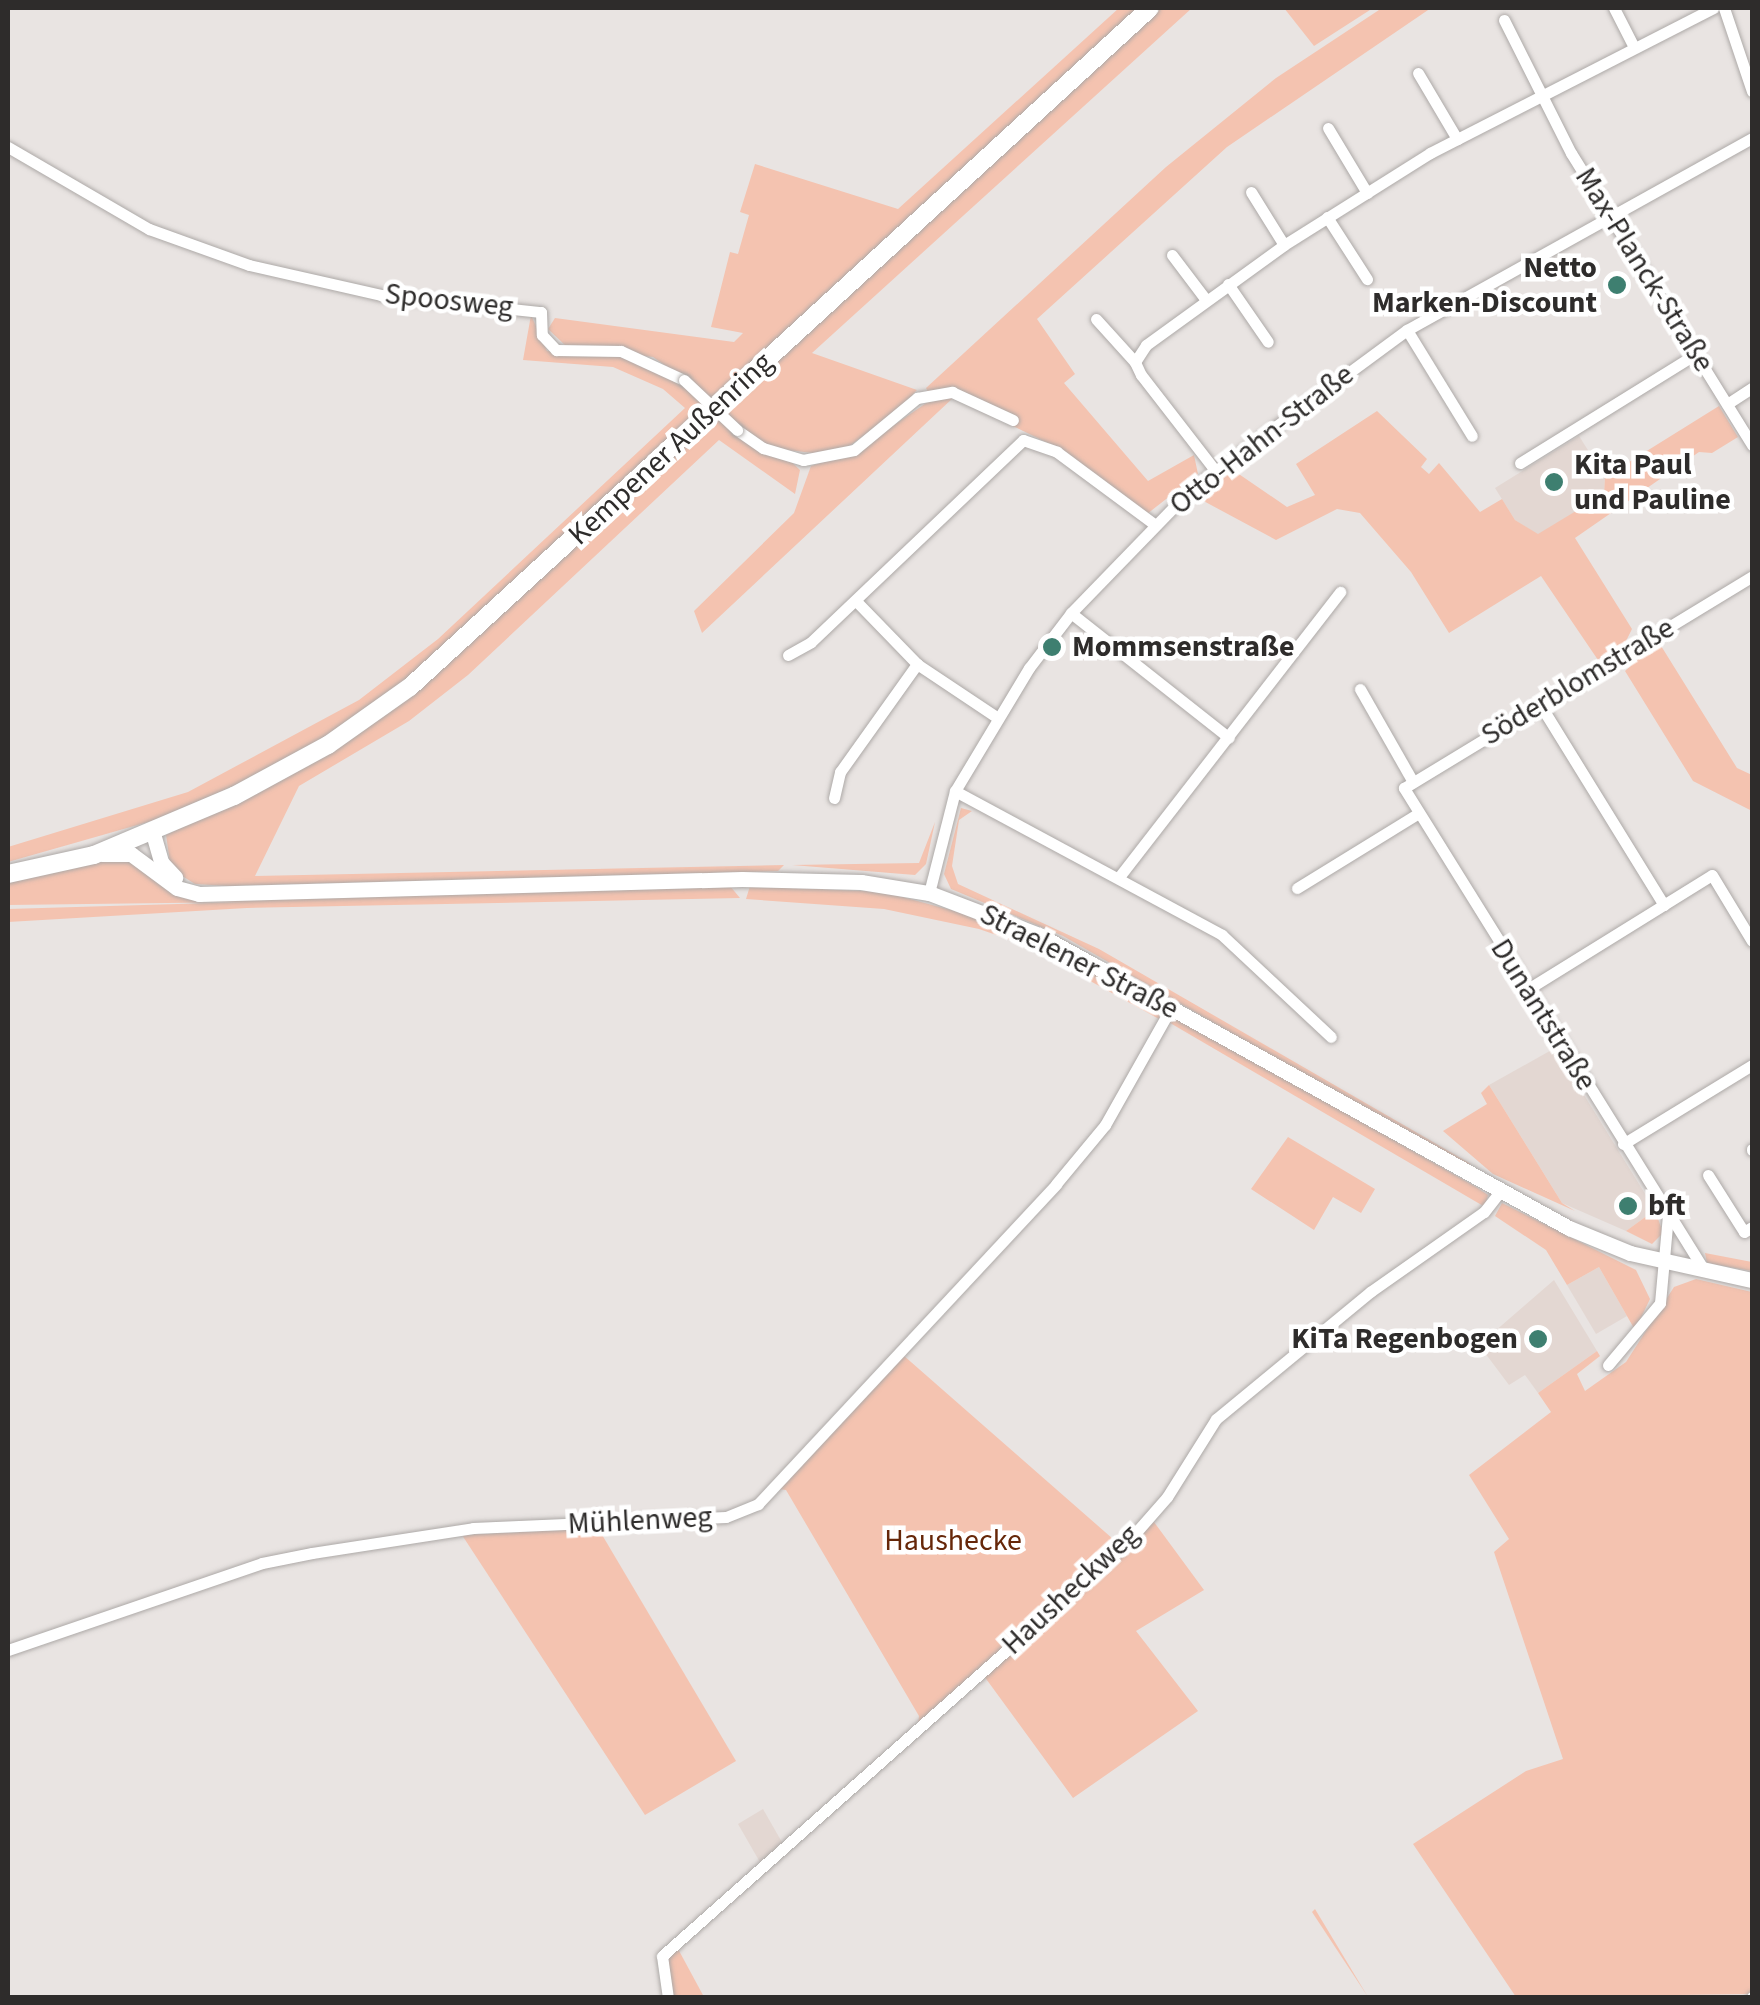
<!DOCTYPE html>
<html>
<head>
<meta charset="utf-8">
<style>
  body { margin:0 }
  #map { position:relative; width:1760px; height:2005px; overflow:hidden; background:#e9e4e2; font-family:"Source Sans 3",sans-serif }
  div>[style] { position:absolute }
  .built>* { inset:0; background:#e3d7d2 }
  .green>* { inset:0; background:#f4c3b0 }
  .roads { filter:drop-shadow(0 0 2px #ada9a7) drop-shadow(0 0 2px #ada9a7) }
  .minor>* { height:11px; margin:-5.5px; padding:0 5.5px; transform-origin:5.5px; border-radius:5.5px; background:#fff }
  .tertiary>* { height:15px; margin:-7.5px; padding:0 7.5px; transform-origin:7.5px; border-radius:7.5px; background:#fff }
  .secondary>* { height:18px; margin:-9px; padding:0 9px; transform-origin:9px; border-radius:9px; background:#fff }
  .bridges { filter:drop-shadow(0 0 2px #ada9a7) drop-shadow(0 0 2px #ada9a7) }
  .minor-bridge>* { height:11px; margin:-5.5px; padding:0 5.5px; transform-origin:5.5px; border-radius:5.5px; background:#fff }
  .dots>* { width:28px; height:28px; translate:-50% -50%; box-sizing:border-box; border:5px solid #fff; border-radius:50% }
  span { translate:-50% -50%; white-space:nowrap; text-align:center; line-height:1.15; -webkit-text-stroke:9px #fff; paint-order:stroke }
  .poi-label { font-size:30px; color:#2e2c2b; font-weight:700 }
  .right { translate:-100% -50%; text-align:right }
  .left { translate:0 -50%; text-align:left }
  .street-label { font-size:30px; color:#2e2c2b }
  .park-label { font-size:30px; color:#662709 }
  .frame { position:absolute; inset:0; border:10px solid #2e2c2b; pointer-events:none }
</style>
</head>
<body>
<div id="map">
  <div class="built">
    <div style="clip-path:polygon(1579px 436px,1605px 477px,1604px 494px,1538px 535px,1515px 520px,1495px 488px)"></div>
    <div style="clip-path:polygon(1555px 1048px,1655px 1210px,1626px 1231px,1562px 1203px,1489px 1085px)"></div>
    <div style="clip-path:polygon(1599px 1267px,1627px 1316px,1596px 1334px,1567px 1285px)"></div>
    <div style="clip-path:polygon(1554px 1280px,1597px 1351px,1538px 1393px,1525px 1375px,1509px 1385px,1479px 1345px)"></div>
    <div style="clip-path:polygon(763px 1809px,783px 1844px,761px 1864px,738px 1824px)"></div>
  </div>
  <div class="green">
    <div style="clip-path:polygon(1119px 8px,1141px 8px,448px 648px,337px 732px,250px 779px,155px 820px,8px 862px,8px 847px,188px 792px,359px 700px,438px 639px,685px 408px,663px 389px,613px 367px,523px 360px,531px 315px,547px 351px,633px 358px,702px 391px,653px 357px,567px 347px,548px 329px,555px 318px,734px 342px,743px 333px,711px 327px,730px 252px,738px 254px,749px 215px,740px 212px,755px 164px,898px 209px)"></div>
    <div style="clip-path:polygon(1158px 8px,1192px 8px,812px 353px,917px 390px,898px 411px,845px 449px,822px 454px,778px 449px,800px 470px,795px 494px,719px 440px,468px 675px,409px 721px,299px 786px,255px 876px,784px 865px,778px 871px,228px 886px,195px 884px,171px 869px,166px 835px,329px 752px)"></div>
    <div style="clip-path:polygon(1284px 8px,1373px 8px,1314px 46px)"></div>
    <div style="clip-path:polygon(1382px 8px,1431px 8px,1227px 147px,1037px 319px,1075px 374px,1064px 383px,1148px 481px,1194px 455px,1198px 474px,1147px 514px,1058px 448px,954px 397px,702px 633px,694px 611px,794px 513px,811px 466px,855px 452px,932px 399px,926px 388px,1166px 167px,1276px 78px)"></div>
    <div style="clip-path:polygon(1719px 406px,1738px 437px,1712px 453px,1699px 452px,1575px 538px,1632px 629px,1625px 643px,1598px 660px,1541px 576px,1449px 633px,1411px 572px,1360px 513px,1337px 509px,1276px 540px,1198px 498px,1230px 468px,1287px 507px,1315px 495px,1296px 464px,1377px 411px,1427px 459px,1421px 467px,1429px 474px,1439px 463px,1480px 512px,1502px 499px,1515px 520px,1538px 534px,1604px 494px,1605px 477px)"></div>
    <div style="clip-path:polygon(1658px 641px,1737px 768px,1752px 775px,1752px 811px,1693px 781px,1625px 671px)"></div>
    <div style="clip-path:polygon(961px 808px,972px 811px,959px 820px,952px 866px,958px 884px,1099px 949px,1471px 1164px,1461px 1165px,1063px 936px,951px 889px,944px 874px)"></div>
    <div style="clip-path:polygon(935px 822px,926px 864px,915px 875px,792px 865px,919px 863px)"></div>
    <div style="clip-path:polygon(101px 859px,131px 859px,171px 889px,730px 886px,740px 898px,247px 908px,8px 922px,8px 909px,246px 902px,8px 905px,8px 879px)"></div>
    <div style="clip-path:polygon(750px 886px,884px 892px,1010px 926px,1159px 1005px,1161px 1013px,1159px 1019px,1025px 945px,979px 929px,884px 909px,746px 899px)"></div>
    <div style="clip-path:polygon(1174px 1015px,1476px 1187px,1488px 1195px,1485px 1207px,1165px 1020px)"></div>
    <div style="clip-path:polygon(1489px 1085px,1562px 1203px,1575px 1211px,1493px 1174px,1443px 1131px,1487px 1104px,1481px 1093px)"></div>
    <div style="clip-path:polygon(1288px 1137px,1375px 1189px,1361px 1213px,1333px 1197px,1314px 1230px,1251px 1189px)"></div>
    <div style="clip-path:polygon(1502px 1203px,1636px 1270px,1650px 1299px,1635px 1330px,1599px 1267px,1567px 1285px,1546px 1250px,1495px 1216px)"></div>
    <div style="clip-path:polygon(1655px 1210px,1663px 1233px,1652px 1244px,1626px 1231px)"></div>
    <div style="clip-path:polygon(1705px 1253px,1752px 1262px,1752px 1271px,1707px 1263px)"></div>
    <div style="clip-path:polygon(1696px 1279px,1752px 1292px,1752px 1994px,1516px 1997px,1413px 1844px,1526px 1771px,1563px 1759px,1494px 1552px,1509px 1539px,1469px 1475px,1551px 1412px,1538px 1393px,1597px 1351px,1600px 1356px,1577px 1374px,1585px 1391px,1626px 1362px,1674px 1287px)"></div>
    <div style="clip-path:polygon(903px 1355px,1121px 1546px,918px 1725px,919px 1716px,786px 1490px,779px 1489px)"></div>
    <div style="clip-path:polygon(1154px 1522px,1204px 1590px,1136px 1631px,1198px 1711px,1073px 1798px,984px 1676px)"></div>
    <div style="clip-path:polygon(598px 1528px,736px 1761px,645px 1815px,462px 1535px)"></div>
    <div style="clip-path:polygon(1315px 1909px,1368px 1997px,1312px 1912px)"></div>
    <div style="clip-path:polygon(677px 1947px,704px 1997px,671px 1997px,666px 1956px)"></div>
  </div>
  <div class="roads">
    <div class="minor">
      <div style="left:1614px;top:8px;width:44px;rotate:62.9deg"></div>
      <div style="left:1724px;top:8px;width:88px;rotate:71.4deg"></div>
      <div style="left:1504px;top:20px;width:149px;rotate:63.3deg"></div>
      <div style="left:1571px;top:153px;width:344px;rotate:58.2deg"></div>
      <div style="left:1418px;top:73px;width:77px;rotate:59.4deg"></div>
      <div style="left:1328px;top:128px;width:76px;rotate:59deg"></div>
      <div style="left:8px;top:147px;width:163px;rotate:30.2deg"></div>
      <div style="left:149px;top:229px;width:106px;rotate:19.8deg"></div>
      <div style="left:249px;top:265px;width:135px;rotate:12.8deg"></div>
      <div style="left:381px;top:295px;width:161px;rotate:6.1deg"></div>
      <div style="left:541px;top:312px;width:23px;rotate:88deg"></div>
      <div style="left:542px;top:335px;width:21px;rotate:47deg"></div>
      <div style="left:556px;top:350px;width:65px;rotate:0.9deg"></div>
      <div style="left:621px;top:351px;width:69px;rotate:24.7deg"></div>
      <div style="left:1251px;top:192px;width:62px;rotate:58.1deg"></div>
      <div style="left:1327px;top:217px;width:74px;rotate:57.2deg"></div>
      <div style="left:1172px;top:255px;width:56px;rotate:52.9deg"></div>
      <div style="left:1228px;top:284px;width:70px;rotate:55.4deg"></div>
      <div style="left:1096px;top:319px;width:58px;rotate:47.8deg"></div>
      <div style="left:1407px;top:330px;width:124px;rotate:58.5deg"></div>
      <div style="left:1727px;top:404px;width:30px;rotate:-33deg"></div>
      <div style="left:737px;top:430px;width:32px;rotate:35deg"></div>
      <div style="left:763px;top:448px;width:42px;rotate:16.7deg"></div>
      <div style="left:803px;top:460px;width:52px;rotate:-11.1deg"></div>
      <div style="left:854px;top:450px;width:82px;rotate:-39.5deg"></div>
      <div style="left:917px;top:398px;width:36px;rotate:-10deg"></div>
      <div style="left:952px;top:392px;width:67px;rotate:24.7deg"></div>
      <div style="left:1520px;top:463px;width:207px;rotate:-31.8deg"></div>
      <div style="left:1214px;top:469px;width:119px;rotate:-127.8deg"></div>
      <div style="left:1141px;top:375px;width:14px;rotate:-115deg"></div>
      <div style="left:1135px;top:362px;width:20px;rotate:-57deg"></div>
      <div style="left:1146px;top:345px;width:170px;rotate:-35.9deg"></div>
      <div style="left:1284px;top:245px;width:173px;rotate:-32.2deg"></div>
      <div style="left:1430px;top:153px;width:318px;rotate:-27.1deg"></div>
      <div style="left:856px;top:601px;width:88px;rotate:45.9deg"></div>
      <div style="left:917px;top:664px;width:97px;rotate:33.7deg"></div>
      <div style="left:1071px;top:613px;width:201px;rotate:38.3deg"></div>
      <div style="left:788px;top:655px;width:26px;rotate:-29deg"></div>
      <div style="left:811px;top:642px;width:293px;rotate:-43.6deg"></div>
      <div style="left:1023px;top:440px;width:36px;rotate:19deg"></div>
      <div style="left:1057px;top:452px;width:121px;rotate:36.6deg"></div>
      <div style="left:1360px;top:689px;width:107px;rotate:60.3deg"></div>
      <div style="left:1541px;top:706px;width:234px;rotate:58.3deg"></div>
      <div style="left:955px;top:791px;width:303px;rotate:28.3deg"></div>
      <div style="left:1222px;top:935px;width:149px;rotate:43.1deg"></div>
      <div style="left:834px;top:798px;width:27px;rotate:-77deg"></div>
      <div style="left:840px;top:772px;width:133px;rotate:-54.5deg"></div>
      <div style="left:1119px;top:877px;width:361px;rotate:-52.2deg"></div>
      <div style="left:1297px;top:888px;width:143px;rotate:-31.6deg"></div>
      <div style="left:929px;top:893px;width:105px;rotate:-75.7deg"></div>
      <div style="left:955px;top:791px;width:144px;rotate:-59deg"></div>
      <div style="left:1029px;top:668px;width:69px;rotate:-52.6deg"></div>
      <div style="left:1071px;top:613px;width:173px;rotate:-45.9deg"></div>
      <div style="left:1191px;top:489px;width:268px;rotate:-36.4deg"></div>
      <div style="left:1407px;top:330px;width:395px;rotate:-29.1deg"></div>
      <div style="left:1528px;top:989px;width:216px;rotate:-31.8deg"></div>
      <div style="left:1712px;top:875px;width:77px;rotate:58.8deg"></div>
      <div style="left:1623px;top:1144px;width:151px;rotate:-31.5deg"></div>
      <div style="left:1752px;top:1149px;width:1px;rotate:90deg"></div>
      <div style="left:1708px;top:1175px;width:67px;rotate:57.7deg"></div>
      <div style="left:1744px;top:1232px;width:9px;rotate:-32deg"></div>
      <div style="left:1704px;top:1270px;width:568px;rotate:-121.9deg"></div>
      <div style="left:1404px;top:788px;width:407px;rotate:-31.3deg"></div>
      <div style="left:1608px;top:1365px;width:81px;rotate:-50deg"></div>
      <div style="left:1660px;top:1303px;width:88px;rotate:-84.8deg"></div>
      <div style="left:8px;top:1650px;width:268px;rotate:-18.9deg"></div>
      <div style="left:262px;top:1563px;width:51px;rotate:-11.3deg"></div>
      <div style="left:312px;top:1553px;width:163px;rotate:-8.8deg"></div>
      <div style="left:473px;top:1528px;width:253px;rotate:-2.5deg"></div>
      <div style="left:726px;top:1517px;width:35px;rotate:-22deg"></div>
      <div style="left:758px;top:1504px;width:437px;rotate:-47deg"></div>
      <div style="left:1056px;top:1184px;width:77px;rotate:-50.3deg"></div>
      <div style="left:1105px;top:1125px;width:134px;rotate:-60.6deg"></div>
      <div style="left:668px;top:1998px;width:42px;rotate:-98.1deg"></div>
      <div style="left:662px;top:1956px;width:618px;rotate:-41.59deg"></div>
      <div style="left:1124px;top:1546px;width:65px;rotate:-48.7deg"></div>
      <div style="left:1167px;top:1497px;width:92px;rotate:-57.9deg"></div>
      <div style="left:1216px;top:1419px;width:200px;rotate:-39.5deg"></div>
      <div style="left:1370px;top:1292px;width:139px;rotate:-35.1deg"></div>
      <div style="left:1484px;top:1212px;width:24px;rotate:-52deg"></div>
      <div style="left:1752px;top:1998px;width:1px;rotate:-90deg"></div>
    </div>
    <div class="tertiary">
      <div style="left:152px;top:830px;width:33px;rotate:74deg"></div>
      <div style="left:161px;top:862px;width:21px;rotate:47deg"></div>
      <div style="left:102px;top:854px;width:29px"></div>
      <div style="left:131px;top:854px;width:57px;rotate:36.5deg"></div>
      <div style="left:177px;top:888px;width:23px;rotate:15deg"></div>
      <div style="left:199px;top:894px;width:543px;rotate:-1.58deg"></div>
      <div style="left:742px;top:879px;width:119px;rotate:1.4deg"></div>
      <div style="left:861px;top:882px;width:69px;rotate:9.2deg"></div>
      <div style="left:929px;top:893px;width:118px;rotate:20.9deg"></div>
      <div style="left:1039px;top:935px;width:606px;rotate:28.94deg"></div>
      <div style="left:1569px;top:1228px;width:66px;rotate:22.3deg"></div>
      <div style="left:1630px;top:1253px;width:125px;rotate:12.5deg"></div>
    </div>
    <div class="secondary">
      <div style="left:8px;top:874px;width:88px;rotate:-12.5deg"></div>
      <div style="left:94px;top:855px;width:152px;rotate:-22.9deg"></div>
      <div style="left:234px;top:796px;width:107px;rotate:-28.5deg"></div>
      <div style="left:328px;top:745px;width:100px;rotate:-35.3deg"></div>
      <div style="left:410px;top:687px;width:1004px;rotate:-42.54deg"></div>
    </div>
  </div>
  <div class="bridges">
    <div class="minor-bridge">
      <div style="left:684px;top:380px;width:73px;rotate:43.3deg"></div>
    </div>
  </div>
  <div class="dots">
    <div style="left:1617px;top:285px;background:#3e7f70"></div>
    <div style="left:1554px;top:482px;background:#3e7f70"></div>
    <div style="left:1052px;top:647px;background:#3e7f70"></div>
    <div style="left:1628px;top:1206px;background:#3e7f70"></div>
    <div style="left:1538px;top:1339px;background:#3e7f70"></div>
  </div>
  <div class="poi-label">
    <span class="right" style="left:1597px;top:285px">Netto<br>Marken-Discount</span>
    <span class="left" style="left:1574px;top:482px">Kita Paul<br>und Pauline</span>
    <span class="left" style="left:1072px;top:647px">Mommsenstraße</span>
    <span class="left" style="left:1648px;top:1206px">bft</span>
    <span class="right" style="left:1518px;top:1339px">KiTa Regenbogen</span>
  </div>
  <div class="street-label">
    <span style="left:1644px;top:270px;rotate:58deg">Max-Planck-Straße</span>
    <span style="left:449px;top:301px;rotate:6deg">Spoosweg</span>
    <span style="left:1262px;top:440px;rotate:-38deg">Otto-Hahn-Straße</span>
    <span style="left:671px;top:449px;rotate:-43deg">Kempener Außenring</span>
    <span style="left:1578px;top:682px;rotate:-31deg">Söderblomstraße</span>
    <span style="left:1079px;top:962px;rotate:27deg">Straelener Straße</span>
    <span style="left:1543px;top:1015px;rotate:58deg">Dunantstraße</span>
    <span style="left:640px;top:1521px;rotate:-3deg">Mühlenweg</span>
    <span style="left:1071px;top:1590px;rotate:-43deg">Hausheckweg</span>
  </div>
  <div class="park-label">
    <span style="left:953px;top:1541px">Haushecke</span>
  </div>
  <div class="frame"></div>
</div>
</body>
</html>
